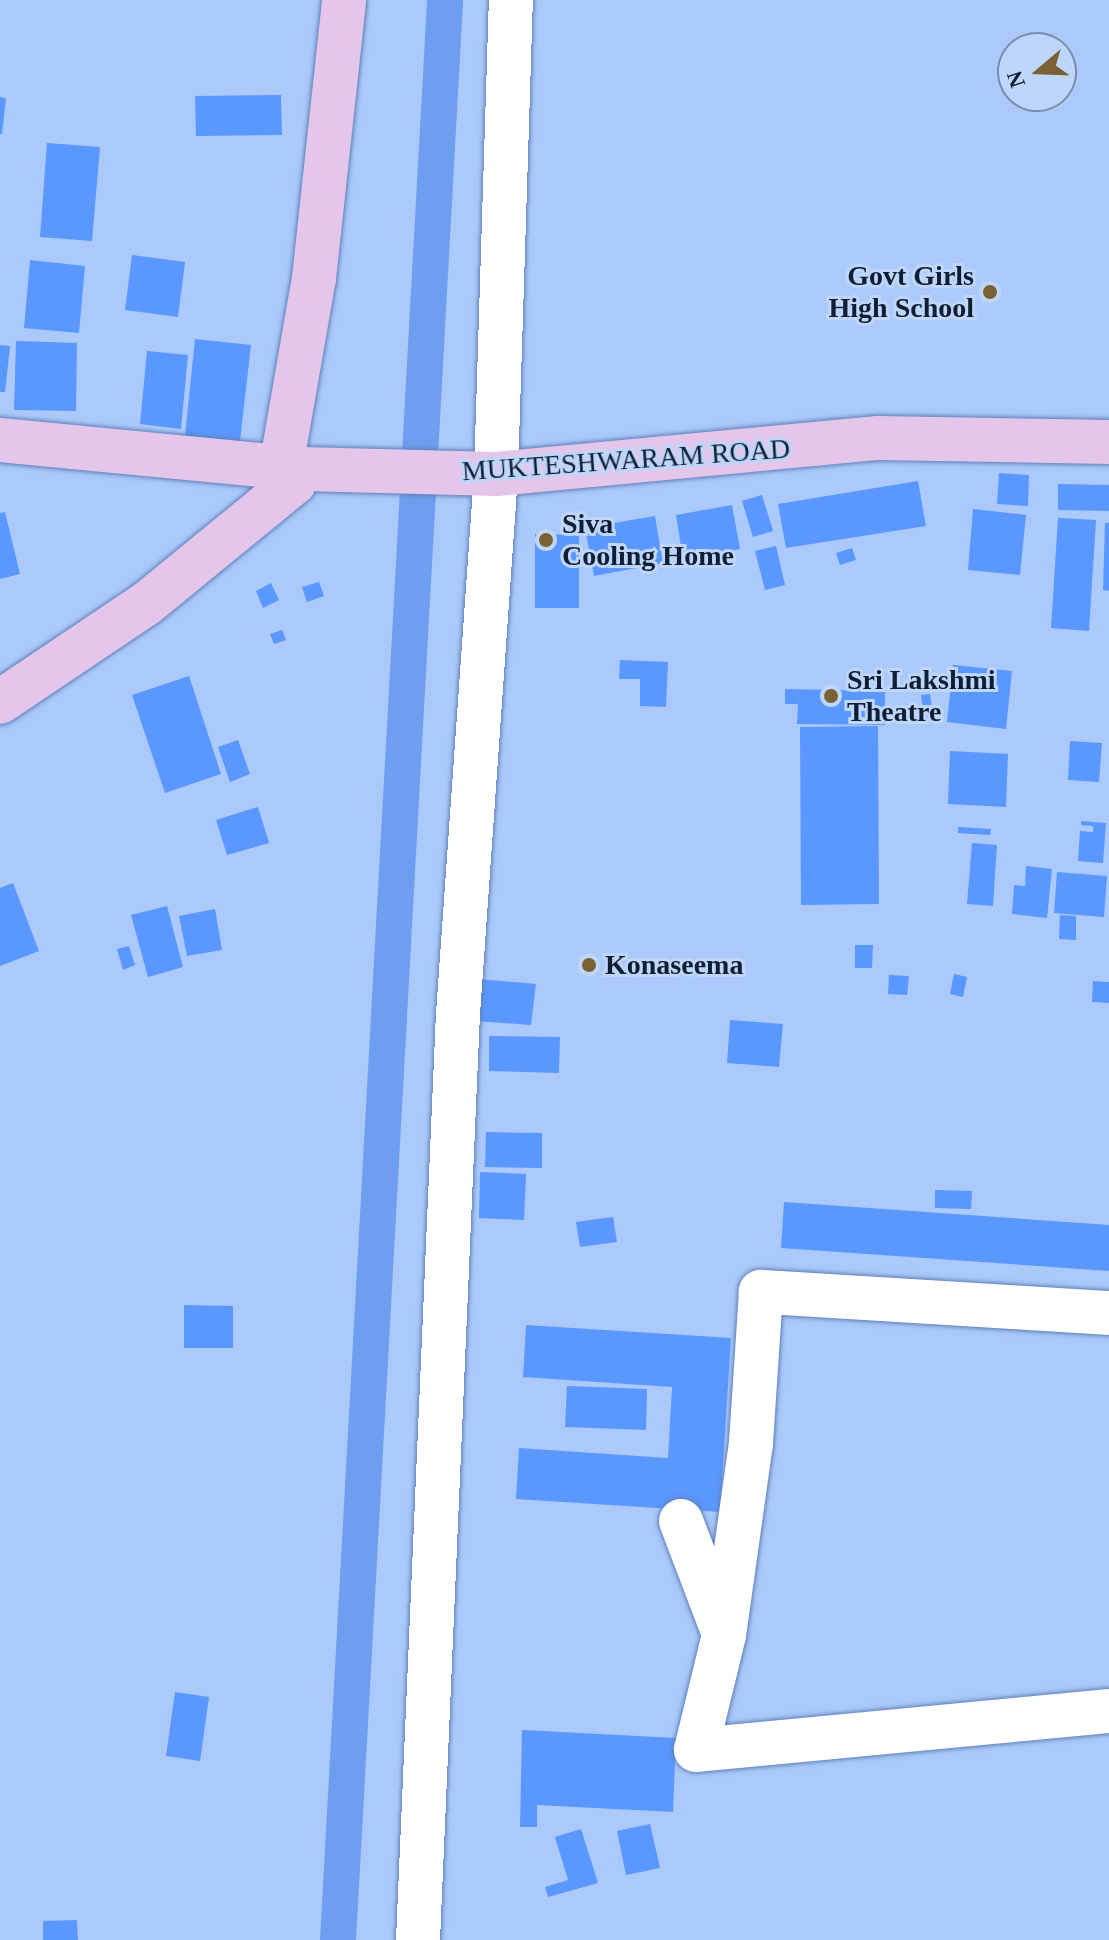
<!DOCTYPE html>
<html>
<head>
<meta charset="utf-8">
<style>
  body { margin:0 }
  #map { position:relative; width:1109px; height:1940px; overflow:hidden; background:#abc9fa; font-family:Georgia,serif }
  div>[style] { position:absolute }
  .canal>* { height:36px; margin:-18px; padding:0 18px; transform-origin:18px; border-radius:18px; background:#6d9ef0 }
  .building>* { inset:0; background:#5a97fe }
  .roads { filter:drop-shadow(0 0 2px #5f82bb) drop-shadow(0 0 2px #5f82bb) }
  .minor>* { height:44px; margin:-22px; padding:0 22px; transform-origin:22px; border-radius:22px; background:#fff }
  .major>* { height:44px; margin:-22px; padding:0 22px; transform-origin:22px; border-radius:22px; background:#e3c6e9 }
  .dots>* { width:22px; height:22px; translate:-50% -50%; box-sizing:border-box; border:4px solid #bfd6fb; border-radius:50% }
  span { translate:-50% -50%; white-space:nowrap; text-align:center; line-height:1.15; -webkit-text-stroke:6px #bfd6fb; paint-order:stroke }
  .poi-label { font-size:28px; color:#101e34; font-weight:700 }
  .right { translate:-100% -50%; text-align:right }
  .left { translate:0 -50%; text-align:left }
  .street-label { font-size:28px; color:#101e34 }
  .north { position:absolute; left:997px; top:32px; width:80px; height:80px; box-sizing:border-box; background:#bfd6fb; border:2px solid #798cab; border-radius:50%; rotate:251deg; font-size:22px; font-weight:700; line-height:32px; text-align:center; color:#101e34 }
  .north::after { content:''; display:block; margin:auto; width:28px; height:36px; background:#7a6032; clip-path:polygon(50% 0,100% 100%,50% 72%,0 100%) }
</style>
</head>
<body>
<div id="map">
  <div class="canal">
    <div style="left:338px;top:1940px;width:1943px;rotate:-86.84deg"></div>
  </div>
  <div class="building">
    <div style="clip-path:polygon(281px 95px,282px 135px,196px 136px,195px 96px)"></div>
    <div style="clip-path:polygon(0 97px,6px 98px,2px 134px,0 134px)"></div>
    <div style="clip-path:polygon(47px 143px,100px 147px,92px 241px,40px 237px)"></div>
    <div style="clip-path:polygon(132px 255px,185px 262px,178px 317px,125px 310px)"></div>
    <div style="clip-path:polygon(30px 260px,85px 266px,79px 333px,24px 328px)"></div>
    <div style="clip-path:polygon(195px 339px,251px 345px,240px 441px,185px 436px)"></div>
    <div style="clip-path:polygon(16px 341px,77px 343px,76px 411px,14px 410px)"></div>
    <div style="clip-path:polygon(0 345px,10px 346px,5px 392px,0 392px)"></div>
    <div style="clip-path:polygon(147px 351px,188px 355px,181px 429px,140px 424px)"></div>
    <div style="clip-path:polygon(999px 473px,1029px 475px,1028px 506px,997px 504px)"></div>
    <div style="clip-path:polygon(918px 481px,926px 526px,786px 548px,778px 504px)"></div>
    <div style="clip-path:polygon(1058px 484px,1109px 485px,1109px 511px,1058px 510px)"></div>
    <div style="clip-path:polygon(762px 495px,773px 531px,753px 537px,742px 501px)"></div>
    <div style="clip-path:polygon(732px 505px,740px 549px,683px 559px,676px 515px)"></div>
    <div style="clip-path:polygon(973px 509px,1026px 515px,1020px 575px,968px 570px)"></div>
    <div style="clip-path:polygon(5px 512px,20px 574px,0 579px,0 513px)"></div>
    <div style="clip-path:polygon(655px 516px,663px 563px,594px 576px,585px 528px)"></div>
    <div style="clip-path:polygon(1058px 518px,1096px 520px,1089px 631px,1051px 628px)"></div>
    <div style="clip-path:polygon(1105px 523px,1109px 523px,1109px 591px,1103px 590px)"></div>
    <div style="clip-path:polygon(535px 534px,579px 535px,579px 608px,535px 608px)"></div>
    <div style="clip-path:polygon(776px 546px,785px 585px,765px 590px,755px 551px)"></div>
    <div style="clip-path:polygon(852px 548px,856px 560px,840px 565px,836px 553px)"></div>
    <div style="clip-path:polygon(319px 582px,324px 596px,307px 602px,302px 587px)"></div>
    <div style="clip-path:polygon(271px 583px,279px 600px,263px 608px,256px 591px)"></div>
    <div style="clip-path:polygon(282px 630px,286px 640px,274px 644px,270px 634px)"></div>
    <div style="clip-path:polygon(620px 660px,668px 662px,666px 707px,640px 706px,640px 679px,619px 679px)"></div>
    <div style="clip-path:polygon(953px 665px,1012px 671px,1006px 729px,947px 722px)"></div>
    <div style="clip-path:polygon(189px 676px,221px 774px,165px 793px,132px 695px)"></div>
    <div style="clip-path:polygon(785px 689px,885px 691px,885px 725px,797px 724px,798px 704px,785px 704px)"></div>
    <div style="clip-path:polygon(930px 694px,933px 717px,924px 718px,921px 695px)"></div>
    <div style="clip-path:polygon(878px 726px,879px 904px,801px 905px,800px 727px)"></div>
    <div style="clip-path:polygon(238px 740px,250px 774px,230px 782px,218px 747px)"></div>
    <div style="clip-path:polygon(1070px 741px,1102px 743px,1099px 782px,1068px 780px)"></div>
    <div style="clip-path:polygon(950px 751px,1008px 754px,1006px 807px,948px 804px)"></div>
    <div style="clip-path:polygon(258px 807px,269px 843px,227px 855px,216px 820px)"></div>
    <div style="clip-path:polygon(1081px 821px,1106px 823px,1103px 863px,1078px 861px,1080px 831px,1093px 832px,1093px 826px,1081px 825px)"></div>
    <div style="clip-path:polygon(958px 827px,991px 829px,990px 835px,958px 833px)"></div>
    <div style="clip-path:polygon(972px 843px,997px 845px,993px 906px,967px 904px)"></div>
    <div style="clip-path:polygon(1026px 866px,1052px 869px,1047px 918px,1012px 914px,1014px 885px,1025px 886px)"></div>
    <div style="clip-path:polygon(1057px 872px,1107px 876px,1104px 917px,1054px 913px)"></div>
    <div style="clip-path:polygon(13px 883px,39px 951px,0 966px,0 888px)"></div>
    <div style="clip-path:polygon(167px 906px,183px 967px,148px 977px,131px 915px)"></div>
    <div style="clip-path:polygon(215px 909px,222px 950px,187px 956px,179px 916px)"></div>
    <div style="clip-path:polygon(1060px 915px,1076px 916px,1076px 940px,1059px 939px)"></div>
    <div style="clip-path:polygon(855px 945px,873px 945px,872px 968px,855px 968px)"></div>
    <div style="clip-path:polygon(129px 946px,135px 965px,123px 970px,117px 949px)"></div>
    <div style="clip-path:polygon(954px 974px,967px 977px,963px 997px,950px 994px)"></div>
    <div style="clip-path:polygon(889px 975px,909px 976px,907px 995px,888px 994px)"></div>
    <div style="clip-path:polygon(478px 979px,536px 984px,531px 1025px,475px 1021px)"></div>
    <div style="clip-path:polygon(1093px 981px,1109px 982px,1109px 1003px,1092px 1002px)"></div>
    <div style="clip-path:polygon(730px 1020px,783px 1024px,779px 1067px,727px 1063px)"></div>
    <div style="clip-path:polygon(489px 1036px,560px 1037px,559px 1073px,489px 1071px)"></div>
    <div style="clip-path:polygon(486px 1132px,542px 1133px,542px 1168px,485px 1167px)"></div>
    <div style="clip-path:polygon(480px 1172px,526px 1174px,524px 1220px,479px 1218px)"></div>
    <div style="clip-path:polygon(935px 1190px,972px 1191px,971px 1209px,935px 1208px)"></div>
    <div style="clip-path:polygon(784px 1202px,1109px 1225px,1109px 1271px,781px 1248px)"></div>
    <div style="clip-path:polygon(613px 1217px,617px 1242px,580px 1247px,576px 1222px)"></div>
    <div style="clip-path:polygon(184px 1305px,233px 1306px,233px 1348px,184px 1348px)"></div>
    <div style="clip-path:polygon(526px 1325px,731px 1338px,720px 1512px,516px 1499px,519px 1448px,668px 1458px,672px 1387px,523px 1377px)"></div>
    <div style="clip-path:polygon(567px 1386px,647px 1389px,646px 1430px,565px 1427px)"></div>
    <div style="clip-path:polygon(175px 1692px,209px 1697px,200px 1761px,166px 1756px)"></div>
    <div style="clip-path:polygon(522px 1730px,676px 1738px,673px 1812px,537px 1805px,537px 1827px,520px 1827px)"></div>
    <div style="clip-path:polygon(650px 1824px,660px 1868px,626px 1875px,617px 1831px)"></div>
    <div style="clip-path:polygon(581px 1829px,598px 1883px,548px 1897px,545px 1887px,568px 1880px,555px 1837px)"></div>
    <div style="clip-path:polygon(77px 1920px,78px 1940px,43px 1940px,43px 1921px)"></div>
  </div>
  <div class="roads">
    <div class="minor">
      <div style="left:1109px;top:1313px;width:349px;rotate:-176.5deg"></div>
      <div style="left:761px;top:1292px;width:151px;rotate:93.8deg"></div>
      <div style="left:751px;top:1443px;width:194px;rotate:98deg"></div>
      <div style="left:724px;top:1635px;width:118px;rotate:103.7deg"></div>
      <div style="left:696px;top:1750px;width:415px;rotate:-5.4deg"></div>
      <div style="left:681px;top:1521px;width:116px;rotate:69.2deg"></div>
      <div style="left:418px;top:1940px;width:927px;rotate:-87.53deg"></div>
      <div style="left:458px;top:1014px;width:541px;rotate:-85.97deg"></div>
      <div style="left:496px;top:474px;width:474px;rotate:-88.2deg"></div>
    </div>
    <div class="major">
      <div style="left:0;top:440px;width:304px;rotate:5.5deg"></div>
      <div style="left:303px;top:469px;width:193px;rotate:1.5deg"></div>
      <div style="left:496px;top:474px;width:384px;rotate:-5.4deg"></div>
      <div style="left:878px;top:438px;width:231px;rotate:1deg"></div>
      <div style="left:281px;top:467px;width:192px;rotate:-80.1deg"></div>
      <div style="left:314px;top:278px;width:280px;rotate:-83.8deg"></div>
      <div style="left:0;top:702px;width:176px;rotate:-33.9deg"></div>
      <div style="left:146px;top:604px;width:191px;rotate:-39.3deg"></div>
      <div style="left:294px;top:483px;width:15px;rotate:-82deg"></div>
    </div>
  </div>
  <div class="dots">
    <div style="left:990px;top:292px;background:#7a6032"></div>
    <div style="left:546px;top:540px;background:#7a6032"></div>
    <div style="left:831px;top:696px;background:#7a6032"></div>
    <div style="left:589px;top:965px;background:#7a6032"></div>
  </div>
  <div class="poi-label">
    <span class="right" style="left:974px;top:292px">Govt Girls<br>High School</span>
    <span class="left" style="left:562px;top:540px">Siva<br>Cooling Home</span>
    <span class="left" style="left:847px;top:696px">Sri Lakshmi<br>Theatre</span>
    <span class="left" style="left:605px;top:965px">Konaseema</span>
  </div>
  <div class="street-label">
    <span style="left:626px;top:460px;rotate:-4deg">MUKTESHWARAM ROAD</span>
  </div>
  <div class="north">N</div>
</div>
</body>
</html>
